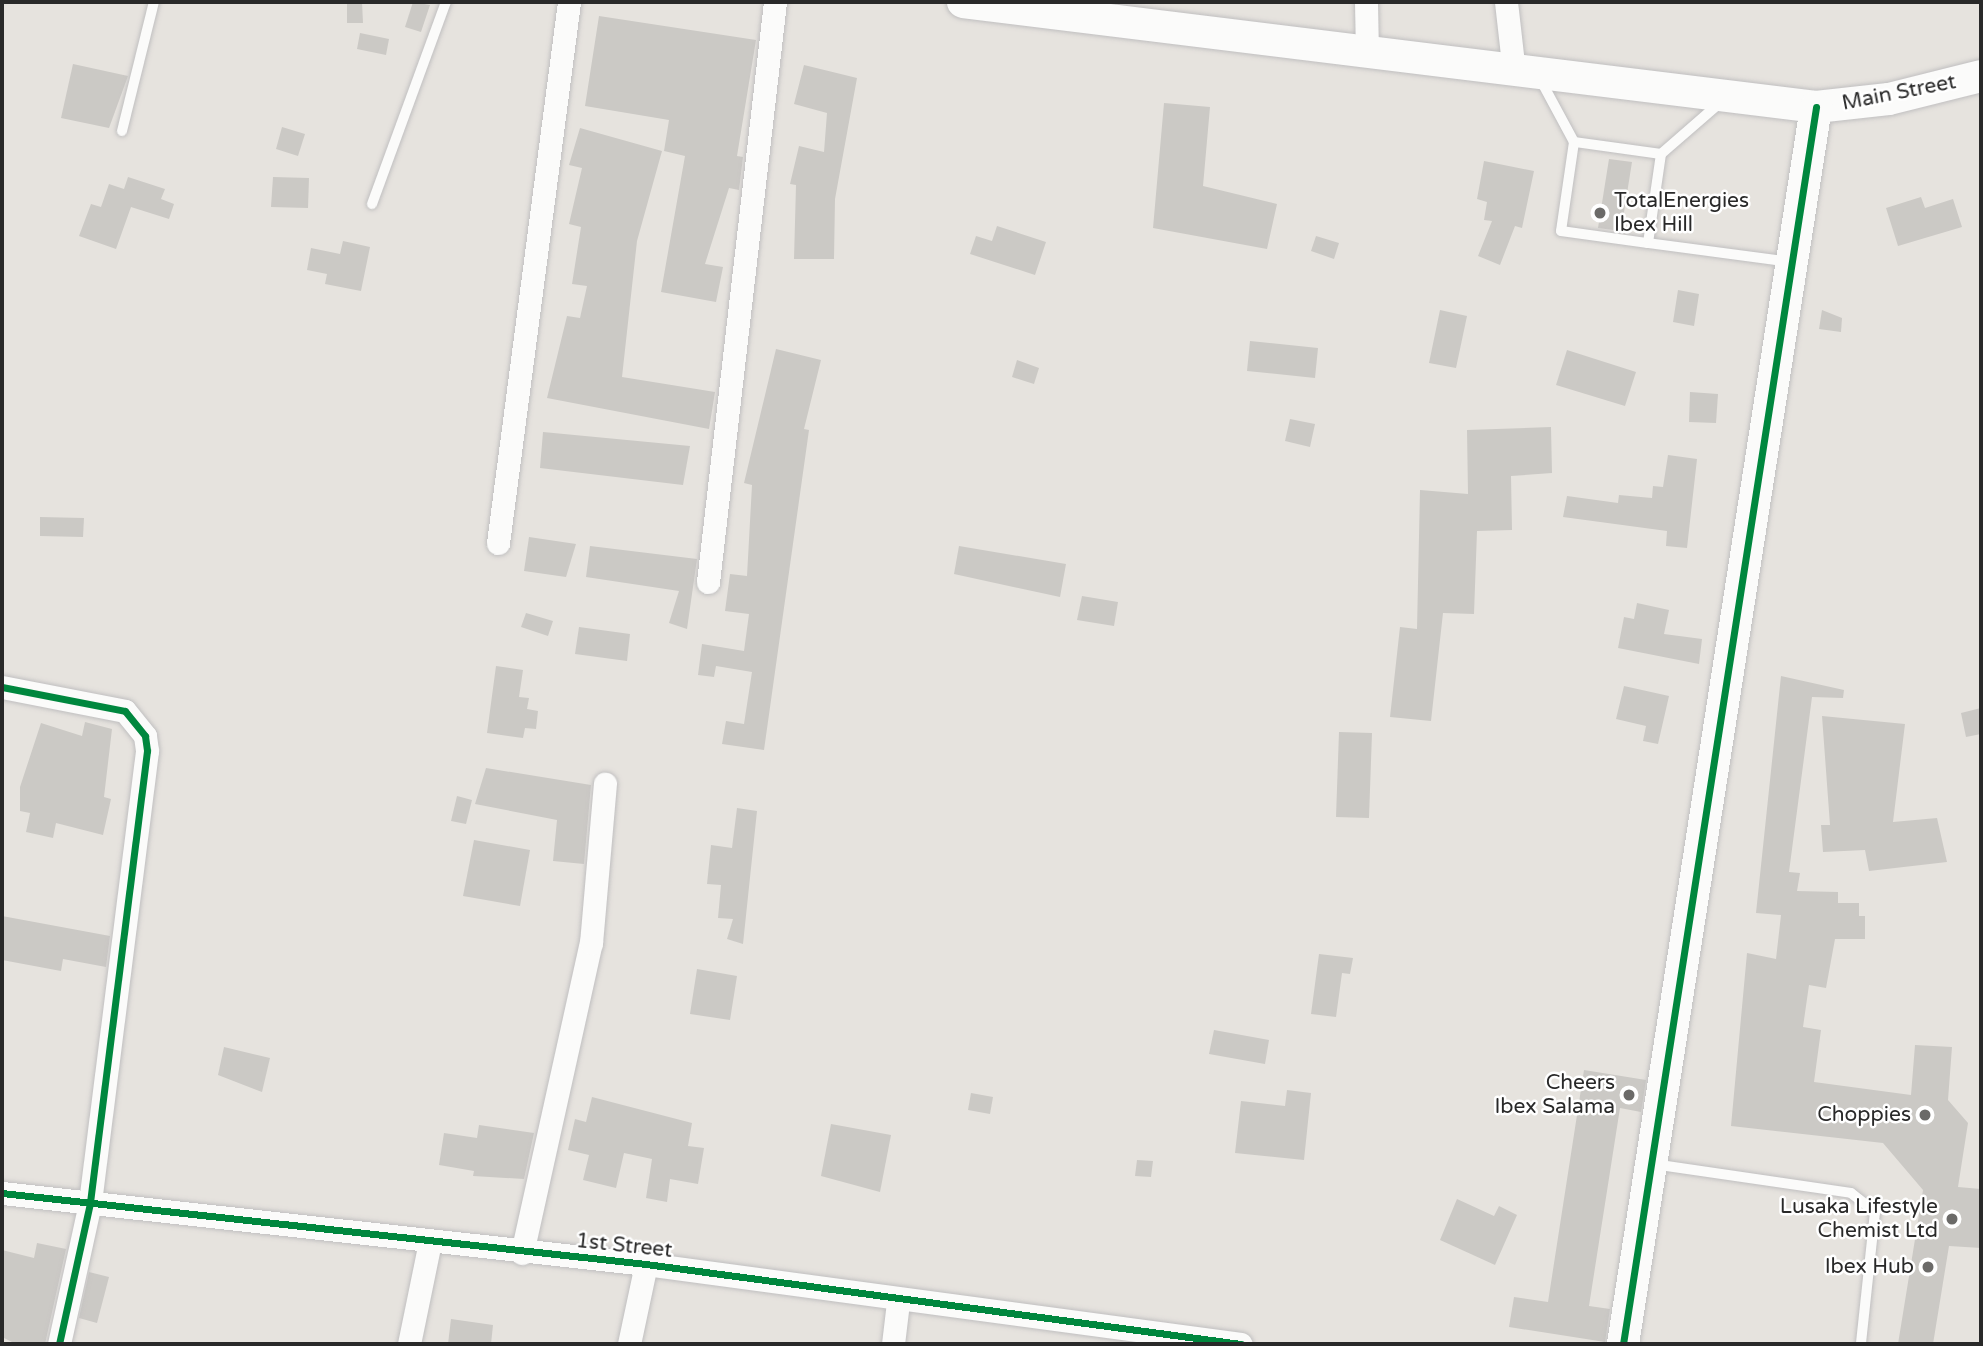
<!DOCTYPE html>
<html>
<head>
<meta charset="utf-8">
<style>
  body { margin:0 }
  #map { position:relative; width:1983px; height:1346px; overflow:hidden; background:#e6e3de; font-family:"Varela Round",sans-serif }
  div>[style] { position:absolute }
  .building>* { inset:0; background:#cbc9c5 }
  .roads { filter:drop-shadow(0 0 2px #c0bfc0) drop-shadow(0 0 2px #c0bfc0) }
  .lane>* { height:10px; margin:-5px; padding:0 5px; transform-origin:5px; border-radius:5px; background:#fbfbfa }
  .street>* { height:23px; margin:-11.5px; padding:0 11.5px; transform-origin:11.5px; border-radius:11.5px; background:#fbfbfa }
  .secondary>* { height:32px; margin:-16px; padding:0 16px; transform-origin:16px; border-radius:16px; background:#fbfbfa }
  .cycleway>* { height:7px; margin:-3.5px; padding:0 3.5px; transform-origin:3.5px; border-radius:3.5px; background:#00873e }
  .dots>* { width:19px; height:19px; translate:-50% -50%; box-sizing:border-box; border:4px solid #fff; border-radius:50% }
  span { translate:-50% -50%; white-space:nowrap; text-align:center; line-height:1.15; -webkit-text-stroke:5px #fff; paint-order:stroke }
  .street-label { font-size:21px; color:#292929 }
  .poi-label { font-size:21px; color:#292929 }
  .left { translate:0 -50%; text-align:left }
  .right { translate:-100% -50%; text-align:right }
  .frame { position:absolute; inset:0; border:4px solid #292929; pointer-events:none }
</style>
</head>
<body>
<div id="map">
  <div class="building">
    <div style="clip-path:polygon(347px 2px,362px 2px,363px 23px,347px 23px)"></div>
    <div style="clip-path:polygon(413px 2px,430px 5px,421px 32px,405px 27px)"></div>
    <div style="clip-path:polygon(599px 16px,756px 40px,737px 156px,743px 157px,739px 190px,729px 188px,705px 264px,723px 267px,716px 302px,661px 292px,685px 156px,664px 151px,669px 120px,585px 106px)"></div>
    <div style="clip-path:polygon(360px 33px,389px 39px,386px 55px,357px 49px)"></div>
    <div style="clip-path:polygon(73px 64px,128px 76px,109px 128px,61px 118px)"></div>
    <div style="clip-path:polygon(804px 65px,857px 78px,835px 199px,834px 259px,794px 259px,796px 185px,790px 184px,799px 146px,824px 152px,827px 113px,794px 104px)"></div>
    <div style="clip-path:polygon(1164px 103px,1210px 107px,1203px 186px,1277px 204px,1267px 249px,1153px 228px)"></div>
    <div style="clip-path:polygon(282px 127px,305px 134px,298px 156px,276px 149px)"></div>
    <div style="clip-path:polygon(580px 128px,662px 151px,637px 241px,622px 377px,715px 392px,709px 429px,547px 398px,567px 316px,580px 318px,587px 286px,572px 284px,581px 227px,569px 224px,582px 168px,569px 165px)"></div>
    <div style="clip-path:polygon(1609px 159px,1632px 162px,1621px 231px,1598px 228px)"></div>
    <div style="clip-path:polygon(1484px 161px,1534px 171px,1522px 228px,1515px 226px,1500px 265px,1478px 256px,1492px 221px,1484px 220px,1487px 202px,1477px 199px)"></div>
    <div style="clip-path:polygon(128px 177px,165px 189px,161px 199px,174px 204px,169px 219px,131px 207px,116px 249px,79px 236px,91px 204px,101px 207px,109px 184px,124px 189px)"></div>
    <div style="clip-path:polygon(273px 177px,309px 178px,308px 208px,271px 207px)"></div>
    <div style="clip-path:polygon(1921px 197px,1925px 208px,1953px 199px,1962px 227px,1898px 246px,1886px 208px)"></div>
    <div style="clip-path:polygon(997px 226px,1046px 242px,1035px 275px,970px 254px,976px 236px,992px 241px)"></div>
    <div style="clip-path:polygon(1316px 236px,1339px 243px,1334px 259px,1311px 251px)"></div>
    <div style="clip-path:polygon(343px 241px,370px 247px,361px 291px,325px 284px,327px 274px,307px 270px,311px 248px,340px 254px)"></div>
    <div style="clip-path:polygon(1678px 290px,1699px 294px,1694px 326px,1673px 322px)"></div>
    <div style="clip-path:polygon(1440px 310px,1467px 316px,1456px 368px,1429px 363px)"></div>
    <div style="clip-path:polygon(1822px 310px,1842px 318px,1841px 332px,1819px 329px)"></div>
    <div style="clip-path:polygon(1250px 341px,1318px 348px,1315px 378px,1247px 371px)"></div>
    <div style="clip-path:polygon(776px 349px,821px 360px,804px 429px,809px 430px,764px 750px,722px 744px,726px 721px,744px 724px,752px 672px,716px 666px,714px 677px,698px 675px,702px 644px,744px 651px,749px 614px,725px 611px,730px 574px,747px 576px,752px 485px,744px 483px)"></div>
    <div style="clip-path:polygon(1567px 350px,1636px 372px,1625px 406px,1556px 385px)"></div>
    <div style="clip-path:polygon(1017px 360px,1039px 368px,1034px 384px,1012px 377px)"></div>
    <div style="clip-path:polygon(1690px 392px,1718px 394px,1716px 423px,1689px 422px)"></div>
    <div style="clip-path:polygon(1290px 419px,1315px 424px,1310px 447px,1285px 441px)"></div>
    <div style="clip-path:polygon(1551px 427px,1552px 473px,1511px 476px,1512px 530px,1477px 531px,1474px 614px,1443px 613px,1431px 721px,1390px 717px,1400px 627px,1417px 629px,1420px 490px,1468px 494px,1467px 430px)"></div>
    <div style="clip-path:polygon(543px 432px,690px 446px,683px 485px,540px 468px)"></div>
    <div style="clip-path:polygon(1668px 455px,1697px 459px,1687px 548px,1666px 546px,1667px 531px,1563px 517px,1567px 496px,1618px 503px,1619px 495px,1652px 498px,1653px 486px,1663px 487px)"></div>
    <div style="clip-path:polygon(40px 517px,84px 518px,83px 537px,40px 536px)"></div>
    <div style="clip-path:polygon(529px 537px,576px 544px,566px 577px,524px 571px)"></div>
    <div style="clip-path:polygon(590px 546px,697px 559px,687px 629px,669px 623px,679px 591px,586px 577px)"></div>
    <div style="clip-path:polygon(959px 546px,1066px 564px,1060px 597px,954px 574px)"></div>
    <div style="clip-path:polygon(1082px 596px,1118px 602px,1114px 626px,1077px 620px)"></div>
    <div style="clip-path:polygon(1637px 603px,1669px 610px,1664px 634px,1702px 639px,1699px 664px,1618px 648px,1624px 617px,1634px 619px)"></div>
    <div style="clip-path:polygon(526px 613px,553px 621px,548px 636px,521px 627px)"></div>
    <div style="clip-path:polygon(579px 627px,630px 634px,627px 661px,575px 654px)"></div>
    <div style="clip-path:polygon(496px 666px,523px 670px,519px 697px,529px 698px,527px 709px,538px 711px,536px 729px,525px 728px,523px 738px,487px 733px)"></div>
    <div style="clip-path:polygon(1781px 676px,1844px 690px,1843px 698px,1812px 697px,1789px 872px,1800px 873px,1797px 891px,1838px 892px,1838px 903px,1859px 903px,1859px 916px,1865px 916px,1865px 939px,1835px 939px,1826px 988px,1809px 985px,1803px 1027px,1821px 1030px,1814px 1082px,1911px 1095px,1915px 1045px,1952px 1047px,1948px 1100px,1968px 1123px,1958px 1187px,1981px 1189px,1981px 1248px,1949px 1246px,1933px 1344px,1898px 1344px,1923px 1190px,1883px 1143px,1731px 1126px,1747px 953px,1776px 959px,1781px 915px,1756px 913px)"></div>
    <div style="clip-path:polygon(1624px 686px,1669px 696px,1658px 744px,1643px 741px,1646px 726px,1616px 719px)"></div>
    <div style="clip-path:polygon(1981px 708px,1981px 734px,1966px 737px,1961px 713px)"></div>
    <div style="clip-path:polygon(1822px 716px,1905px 724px,1893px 822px,1937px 818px,1947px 862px,1869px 871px,1865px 850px,1823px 852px,1821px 825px,1830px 825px)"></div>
    <div style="clip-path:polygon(85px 722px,112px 729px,104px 797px,111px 799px,103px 835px,56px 823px,53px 838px,26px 832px,30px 813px,20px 811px,20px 787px,41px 723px,82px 736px)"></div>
    <div style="clip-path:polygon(1339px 732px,1372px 733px,1369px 818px,1336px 817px)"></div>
    <div style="clip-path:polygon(486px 768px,591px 785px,584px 864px,553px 861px,557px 820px,475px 804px)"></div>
    <div style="clip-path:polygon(457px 796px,472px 800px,466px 824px,451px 821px)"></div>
    <div style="clip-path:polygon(737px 808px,757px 811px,743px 944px,727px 939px,733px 919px,718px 918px,721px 885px,707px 884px,711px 845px,732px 848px)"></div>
    <div style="clip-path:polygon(474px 840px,530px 850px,520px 906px,463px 896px)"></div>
    <div style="clip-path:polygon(2px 916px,110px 936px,106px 967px,63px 959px,61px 971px,2px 960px)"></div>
    <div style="clip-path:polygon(1319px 954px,1353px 958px,1350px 974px,1342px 973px,1336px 1017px,1311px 1014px)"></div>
    <div style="clip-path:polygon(697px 969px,737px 976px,730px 1020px,690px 1014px)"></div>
    <div style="clip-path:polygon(1214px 1030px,1269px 1040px,1265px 1064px,1209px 1054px)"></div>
    <div style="clip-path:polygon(224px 1047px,270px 1058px,262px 1092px,218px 1075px)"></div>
    <div style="clip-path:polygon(1584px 1070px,1646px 1080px,1641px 1112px,1620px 1108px,1589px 1306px,1610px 1309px,1605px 1342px,1509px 1327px,1514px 1297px,1548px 1302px)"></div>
    <div style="clip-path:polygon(1287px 1090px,1311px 1093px,1304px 1160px,1235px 1153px,1241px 1101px,1285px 1106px)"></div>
    <div style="clip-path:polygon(971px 1093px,993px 1097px,990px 1114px,968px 1110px)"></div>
    <div style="clip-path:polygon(592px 1097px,692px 1123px,688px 1146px,704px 1148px,698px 1184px,670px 1179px,667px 1202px,646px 1198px,652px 1159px,624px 1153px,616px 1188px,583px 1180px,589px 1155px,568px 1150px,575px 1119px,586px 1122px)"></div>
    <div style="clip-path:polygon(831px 1124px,891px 1135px,880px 1192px,821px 1176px)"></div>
    <div style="clip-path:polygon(479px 1125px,534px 1133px,524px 1179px,473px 1176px,474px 1171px,439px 1165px,444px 1133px,477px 1138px)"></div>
    <div style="clip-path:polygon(1137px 1160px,1153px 1161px,1151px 1177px,1135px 1176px)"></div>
    <div style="clip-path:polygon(1457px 1199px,1494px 1216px,1499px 1206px,1517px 1215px,1495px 1265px,1440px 1240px)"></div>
    <div style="clip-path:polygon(37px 1243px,66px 1249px,45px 1344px,16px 1344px,2px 1337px,2px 1250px,34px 1258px)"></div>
    <div style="clip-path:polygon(89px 1272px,109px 1277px,97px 1323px,79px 1318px)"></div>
    <div style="clip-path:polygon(451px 1319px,493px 1325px,491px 1344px,448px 1344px)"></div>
  </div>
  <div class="roads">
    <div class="lane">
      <div style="left:1539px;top:77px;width:74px;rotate:61.7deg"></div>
      <div style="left:122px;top:131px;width:133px;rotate:-76.1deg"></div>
      <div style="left:1661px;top:154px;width:81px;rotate:-41deg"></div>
      <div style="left:372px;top:204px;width:215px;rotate:-69.9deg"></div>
      <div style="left:1648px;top:243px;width:90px;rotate:-81.7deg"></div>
      <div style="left:1661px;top:154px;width:88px;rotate:-172.1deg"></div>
      <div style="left:1574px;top:142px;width:90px;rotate:98.3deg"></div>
      <div style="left:1561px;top:231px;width:88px;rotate:7.9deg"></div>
      <div style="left:1648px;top:243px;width:143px;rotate:7.6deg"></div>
      <div style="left:1653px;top:1164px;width:200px;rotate:8.3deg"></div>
      <div style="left:1851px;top:1193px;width:31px;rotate:38deg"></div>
      <div style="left:1875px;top:1212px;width:133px;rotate:96.1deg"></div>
    </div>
    <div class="street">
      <div style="left:1366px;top:2px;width:53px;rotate:88.9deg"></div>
      <div style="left:1506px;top:2px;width:70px;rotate:83.5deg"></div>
      <div style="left:498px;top:543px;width:546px;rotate:-82.52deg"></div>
      <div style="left:708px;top:582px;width:584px;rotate:-83.41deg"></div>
      <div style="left:2px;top:687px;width:125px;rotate:11deg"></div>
      <div style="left:125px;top:711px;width:32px;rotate:51deg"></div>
      <div style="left:145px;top:736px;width:15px;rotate:82deg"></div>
      <div style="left:147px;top:751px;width:456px;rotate:97.2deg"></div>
      <div style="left:90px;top:1203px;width:144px;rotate:102.4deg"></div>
      <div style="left:2px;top:1193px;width:648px;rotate:6.29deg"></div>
      <div style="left:646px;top:1264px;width:600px;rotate:7.66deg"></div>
      <div style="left:522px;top:1253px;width:318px;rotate:-77.5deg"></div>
      <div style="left:591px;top:943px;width:160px;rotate:-85deg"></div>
      <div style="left:409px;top:1344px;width:104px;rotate:-78.4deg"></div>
      <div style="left:629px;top:1344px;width:82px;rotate:-78deg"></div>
      <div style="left:893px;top:1344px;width:42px;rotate:-83.2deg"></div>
    </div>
    <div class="secondary">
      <div style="left:963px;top:2px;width:859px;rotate:7.02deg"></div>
      <div style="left:1816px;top:107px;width:73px;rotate:-6.3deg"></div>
      <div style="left:1889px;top:99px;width:95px;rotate:-14deg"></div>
      <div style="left:1623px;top:1344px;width:1252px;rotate:-81.13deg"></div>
    </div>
  </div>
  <div class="cycleway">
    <div style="left:2px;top:687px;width:125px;rotate:11deg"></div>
    <div style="left:125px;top:711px;width:32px;rotate:51deg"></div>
    <div style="left:145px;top:736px;width:15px;rotate:82deg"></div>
    <div style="left:147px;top:751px;width:456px;rotate:97.2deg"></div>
    <div style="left:90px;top:1203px;width:144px;rotate:102.4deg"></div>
    <div style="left:2px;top:1193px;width:648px;rotate:6.29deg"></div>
    <div style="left:646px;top:1264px;width:600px;rotate:7.66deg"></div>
    <div style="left:1623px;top:1344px;width:1252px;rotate:-81.13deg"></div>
  </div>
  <div class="dots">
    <div style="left:1600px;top:213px;background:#6b6a68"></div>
    <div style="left:1629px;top:1095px;background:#6b6a68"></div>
    <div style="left:1925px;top:1115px;background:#6b6a68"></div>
    <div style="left:1952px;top:1219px;background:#6b6a68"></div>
    <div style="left:1928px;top:1267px;background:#6b6a68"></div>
  </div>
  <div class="street-label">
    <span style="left:1899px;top:93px;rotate:-11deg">Main Street</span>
    <span style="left:624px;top:1246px;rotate:6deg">1st Street</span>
  </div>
  <div class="poi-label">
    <span class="left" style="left:1614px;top:213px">TotalEnergies<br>Ibex Hill</span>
    <span class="right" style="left:1615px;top:1095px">Cheers<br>Ibex Salama</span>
    <span class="right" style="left:1911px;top:1115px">Choppies</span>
    <span class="right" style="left:1938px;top:1219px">Lusaka Lifestyle<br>Chemist Ltd</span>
    <span class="right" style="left:1914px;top:1267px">Ibex Hub</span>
  </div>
  <div class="frame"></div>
</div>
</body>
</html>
